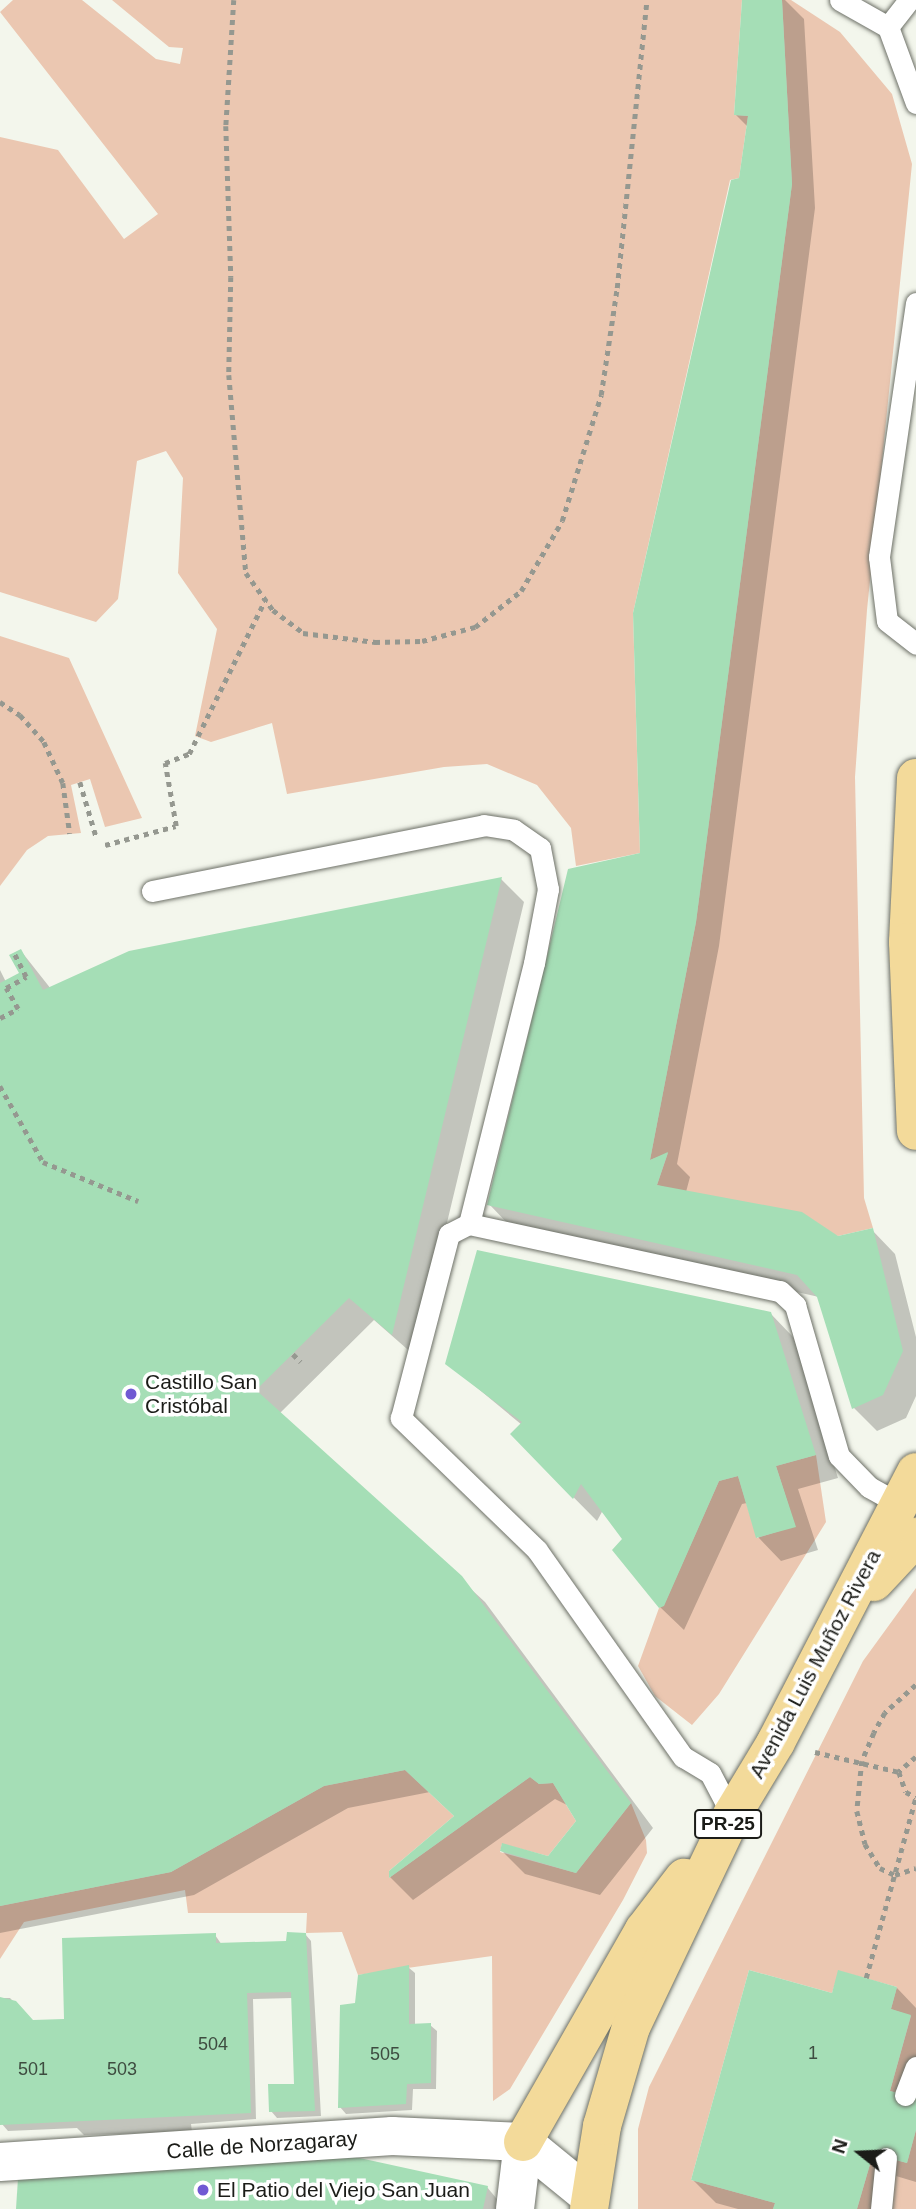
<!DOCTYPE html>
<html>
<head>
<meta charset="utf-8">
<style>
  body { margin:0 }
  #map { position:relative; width:916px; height:2209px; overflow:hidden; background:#f3f6ec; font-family:Arial,sans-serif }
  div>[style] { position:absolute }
  .green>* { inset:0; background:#ebc7b1 }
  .shadow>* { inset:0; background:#0003 }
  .building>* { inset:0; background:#a5deb6 }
  .path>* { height:4.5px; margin-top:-2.25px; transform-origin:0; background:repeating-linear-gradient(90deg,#959890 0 5px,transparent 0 10px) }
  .roads { filter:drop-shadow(0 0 2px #6e7168) drop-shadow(0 0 2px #6e7168) }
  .service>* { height:21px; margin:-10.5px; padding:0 10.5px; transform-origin:10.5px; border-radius:10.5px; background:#fff }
  .minor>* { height:38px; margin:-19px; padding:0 19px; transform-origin:19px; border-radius:19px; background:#fff }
  .primary>* { height:38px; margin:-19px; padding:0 19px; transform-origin:19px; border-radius:19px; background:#f3da9a }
  .dots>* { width:19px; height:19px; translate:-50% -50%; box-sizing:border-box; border:4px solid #fff; border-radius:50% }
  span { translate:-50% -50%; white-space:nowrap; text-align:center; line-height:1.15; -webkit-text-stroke:7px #fff; paint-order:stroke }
  .number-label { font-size:18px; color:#3e4c40 }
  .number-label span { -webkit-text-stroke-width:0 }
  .shield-label span { padding:2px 5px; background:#fff; border:2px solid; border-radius:5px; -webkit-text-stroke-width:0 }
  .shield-label { font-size:19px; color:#1b1c18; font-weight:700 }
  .poi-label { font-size:21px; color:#1b1c18 }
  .left { translate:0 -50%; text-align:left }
  .street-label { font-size:21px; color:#1b1c18 }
  .north { position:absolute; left:825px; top:2118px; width:70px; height:70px; -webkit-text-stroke:5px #fff; paint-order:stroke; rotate:288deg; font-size:19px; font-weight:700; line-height:28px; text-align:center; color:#1b1c18 }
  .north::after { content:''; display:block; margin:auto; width:24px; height:32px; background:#1b1c18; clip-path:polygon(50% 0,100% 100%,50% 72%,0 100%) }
</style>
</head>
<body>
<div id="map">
  <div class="green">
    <div style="clip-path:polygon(13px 0,82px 0,156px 59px,180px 64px,183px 48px,169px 47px,112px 0,742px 0,734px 115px,748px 116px,739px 178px,730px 180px,633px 613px,640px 853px,576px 866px,571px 828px,537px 785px,487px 764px,444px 767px,287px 794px,272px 723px,211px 742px,195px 736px,217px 629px,178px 573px,183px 478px,166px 451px,137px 461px,118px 599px,96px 622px,0 592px,0 137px,58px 150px,124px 239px,158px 214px,0 12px)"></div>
    <div style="clip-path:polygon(782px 0,791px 0,840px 32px,892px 94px,912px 164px,867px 610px,855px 777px,864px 1198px,873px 1228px,838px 1236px,657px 1185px,668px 1153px,650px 1160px,696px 922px,792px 184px)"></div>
    <div style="clip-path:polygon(0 636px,69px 658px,142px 818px,105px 827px,90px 779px,71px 785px,81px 833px,48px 836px,27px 850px,0 886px)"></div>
    <div style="clip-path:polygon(816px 1455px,826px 1522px,719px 1694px,692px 1725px,655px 1696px,638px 1666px,659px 1608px,664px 1605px,719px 1481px,738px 1476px,757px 1538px,795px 1526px,776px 1466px)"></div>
    <div style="clip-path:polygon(916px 1588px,916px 2098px,890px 2091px,911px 2016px,891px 2009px,897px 1987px,839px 1971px,832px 1993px,749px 1970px,691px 2180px,775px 2203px,773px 2209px,638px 2209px,638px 2129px,649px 2087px,863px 1661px)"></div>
    <div style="clip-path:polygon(405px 1770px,454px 1816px,389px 1871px,389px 1878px,530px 1777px,539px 1784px,553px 1783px,576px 1821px,548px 1856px,502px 1844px,500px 1852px,576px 1873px,631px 1803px,646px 1840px,647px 1853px,623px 1900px,510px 2089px,493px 2101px,492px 1956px,358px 1975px,342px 1932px,306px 1933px,307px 1913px,188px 1913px,185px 1890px,24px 1922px,0 1959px,0 1906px,171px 1872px,324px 1786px)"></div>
    <div style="clip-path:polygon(916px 2130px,916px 2209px,857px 2209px,873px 2154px,907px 2163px)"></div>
  </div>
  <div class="shadow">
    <div style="clip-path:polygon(744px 0,785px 0,804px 19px,815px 208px,719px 946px,677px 1164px,690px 1177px,686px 1192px,837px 1238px,872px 1230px,895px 1254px,916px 1337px,916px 1396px,906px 1418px,877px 1431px,854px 1408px,819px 1297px,512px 1228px,489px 1204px,642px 855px,748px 127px,735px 114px)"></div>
    <div style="clip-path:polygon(501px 879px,524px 902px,415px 1356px,374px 1320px,280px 1413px,485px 1602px,653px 1828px,600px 1895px,525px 1874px,502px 1851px,548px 1858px,578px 1821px,569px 1806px,555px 1799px,413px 1900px,390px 1877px,456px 1817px,430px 1792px,348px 1808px,194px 1895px,0 1933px,0 970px,6px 982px,21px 974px,21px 951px,51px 989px)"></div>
    <div style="clip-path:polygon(771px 1314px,794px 1338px,838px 1478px,798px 1489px,818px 1550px,781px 1561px,758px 1537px,747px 1503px,742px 1504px,684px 1630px,660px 1607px,625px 1540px,603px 1510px,597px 1521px,512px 1435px,522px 1425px,447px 1363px)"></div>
    <div style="clip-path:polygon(305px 1934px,311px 1941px,321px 2116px,277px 2118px,271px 2111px,296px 2086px,293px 1998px,253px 1999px,256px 2119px,191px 2124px,192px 2132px,84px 2135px,77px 2128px,8px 2131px,2px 2124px,0 1998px,10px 1998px,33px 2022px,64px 2021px,215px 1935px,222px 1945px,288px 1942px)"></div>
    <div style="clip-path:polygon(408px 1967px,415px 1973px,415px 2026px,430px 2025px,437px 2031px,436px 2089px,413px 2089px,412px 2110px,346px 2114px,340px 2107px,357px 2005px)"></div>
    <div style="clip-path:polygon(897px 1988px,916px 2008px,916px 2182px,896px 2176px,887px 2209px,738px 2209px,716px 2203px,693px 2180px,834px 1995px)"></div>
    <div style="clip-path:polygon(487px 2187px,505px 2209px,18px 2209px)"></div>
  </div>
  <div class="building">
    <div style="clip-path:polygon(742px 0,782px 0,792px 184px,696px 922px,650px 1160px,668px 1152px,657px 1185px,802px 1212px,838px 1236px,873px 1228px,903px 1351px,883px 1395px,852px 1409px,817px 1297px,797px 1275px,487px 1205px,568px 869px,640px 853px,633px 613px,731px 180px,739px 178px,748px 116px,734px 115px)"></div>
    <div style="clip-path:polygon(502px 877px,392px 1335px,349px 1298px,256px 1390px,462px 1576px,631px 1803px,576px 1873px,500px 1851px,502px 1843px,548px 1856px,576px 1821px,553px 1783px,539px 1784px,530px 1777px,389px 1878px,389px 1871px,454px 1816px,405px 1770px,324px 1786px,171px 1872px,0 1906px,0 983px,19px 973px,9px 955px,21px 949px,43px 990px,129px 951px)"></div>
    <div style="clip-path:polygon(477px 1250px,771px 1312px,816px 1455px,776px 1466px,796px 1527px,756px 1538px,738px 1476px,719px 1481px,664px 1606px,659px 1608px,612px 1550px,622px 1539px,581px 1484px,573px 1499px,510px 1434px,522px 1422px,445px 1364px)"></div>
    <div style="clip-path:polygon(287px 1932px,306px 1933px,315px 2111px,269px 2112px,268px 2084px,294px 2084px,291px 1992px,247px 1993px,251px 2113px,0 2125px,0 1997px,16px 2001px,33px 2020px,64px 2019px,62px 1938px,216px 1933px,216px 1943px,286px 1941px)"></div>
    <div style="clip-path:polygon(409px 1965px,409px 2024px,431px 2023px,431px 2083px,407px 2084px,406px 2104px,338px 2108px,340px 2005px,355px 2003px,358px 1975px)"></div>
    <div style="clip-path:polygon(749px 1970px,832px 1993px,838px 1970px,866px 1978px,897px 1987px,891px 2009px,911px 2015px,890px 2091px,916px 2098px,916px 2130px,907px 2163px,873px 2154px,857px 2209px,773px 2209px,775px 2203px,691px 2180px)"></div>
    <div style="clip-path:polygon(355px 2157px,488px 2186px,483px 2209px,16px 2209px,18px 2178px)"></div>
  </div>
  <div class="path">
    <div style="left:234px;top:0;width:126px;rotate:93.6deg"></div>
    <div style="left:226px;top:126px;width:151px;rotate:88.1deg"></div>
    <div style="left:231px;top:277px;width:98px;rotate:91.2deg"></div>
    <div style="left:229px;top:375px;width:199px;rotate:85.1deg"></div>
    <div style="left:246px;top:573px;width:46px;rotate:53.9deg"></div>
    <div style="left:273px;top:610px;width:38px;rotate:37deg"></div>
    <div style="left:303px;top:633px;width:73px;rotate:7.1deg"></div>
    <div style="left:375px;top:642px;width:47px;rotate:-1.2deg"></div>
    <div style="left:422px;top:641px;width:55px;rotate:-14.8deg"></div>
    <div style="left:475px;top:627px;width:58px;rotate:-38deg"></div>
    <div style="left:521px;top:591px;width:81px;rotate:-59.6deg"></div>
    <div style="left:562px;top:521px;width:132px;rotate:-72.8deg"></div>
    <div style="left:601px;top:395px;width:108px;rotate:-81.5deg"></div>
    <div style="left:617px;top:288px;width:290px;rotate:-84.1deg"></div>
    <div style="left:0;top:702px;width:24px;rotate:33deg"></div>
    <div style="left:20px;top:715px;width:36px;rotate:48deg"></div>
    <div style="left:44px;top:742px;width:45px;rotate:65.1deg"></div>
    <div style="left:63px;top:783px;width:51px;rotate:82.2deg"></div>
    <div style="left:80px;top:782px;width:56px;rotate:73.5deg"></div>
    <div style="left:105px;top:845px;width:73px;rotate:-15deg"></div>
    <div style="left:176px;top:826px;width:64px;rotate:-99.9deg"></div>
    <div style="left:165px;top:763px;width:26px;rotate:-21deg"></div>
    <div style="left:189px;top:754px;width:172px;rotate:-63.7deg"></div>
    <div style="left:0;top:1018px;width:20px;rotate:-27deg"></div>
    <div style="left:18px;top:1009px;width:24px;rotate:-120deg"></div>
    <div style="left:6px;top:988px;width:23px;rotate:-29deg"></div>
    <div style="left:26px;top:977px;width:27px;rotate:-117deg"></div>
    <div style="left:0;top:1086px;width:87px;rotate:60.5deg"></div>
    <div style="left:43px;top:1162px;width:103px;rotate:22.3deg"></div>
    <div style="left:293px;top:1354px;width:11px;rotate:45deg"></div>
    <div style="left:916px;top:1685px;width:42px;rotate:137.9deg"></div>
    <div style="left:885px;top:1713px;width:23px;rotate:119deg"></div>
    <div style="left:874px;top:1733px;width:30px;rotate:113deg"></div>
    <div style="left:862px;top:1761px;width:50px;rotate:95.7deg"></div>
    <div style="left:857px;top:1811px;width:34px;rotate:76deg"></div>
    <div style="left:865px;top:1844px;width:28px;rotate:58deg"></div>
    <div style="left:880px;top:1868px;width:17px;rotate:25deg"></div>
    <div style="left:895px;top:1875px;width:22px;rotate:-18deg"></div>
    <div style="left:815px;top:1752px;width:86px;rotate:13.4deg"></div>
    <div style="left:916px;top:1757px;width:23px;rotate:139deg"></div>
    <div style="left:899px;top:1772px;width:21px;rotate:71deg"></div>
    <div style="left:906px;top:1792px;width:11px;rotate:27deg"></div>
    <div style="left:866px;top:1978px;width:188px;rotate:-74.6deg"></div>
  </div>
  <div class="roads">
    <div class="service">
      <div style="left:840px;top:0;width:55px;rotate:29.4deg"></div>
      <div style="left:909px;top:0;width:34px;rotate:128deg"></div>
      <div style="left:888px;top:27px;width:81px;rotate:69.8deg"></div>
      <div style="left:916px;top:303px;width:257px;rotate:98.3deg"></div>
      <div style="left:879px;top:557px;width:64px;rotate:82.9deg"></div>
      <div style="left:887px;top:621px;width:37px;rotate:38deg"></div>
      <div style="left:152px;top:891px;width:338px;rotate:-11.2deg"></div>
      <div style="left:484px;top:825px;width:30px;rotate:9deg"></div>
      <div style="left:514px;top:830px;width:32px;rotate:35deg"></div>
      <div style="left:540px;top:848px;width:42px;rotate:79deg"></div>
      <div style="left:548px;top:889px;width:75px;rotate:100.7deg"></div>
      <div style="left:534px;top:963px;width:269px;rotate:104deg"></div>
      <div style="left:732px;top:1815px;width:47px;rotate:-117.6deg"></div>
      <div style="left:710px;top:1773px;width:31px;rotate:-149deg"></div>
      <div style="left:683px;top:1757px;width:253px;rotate:-125.2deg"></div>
      <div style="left:537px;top:1550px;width:190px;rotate:-135.9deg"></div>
      <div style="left:401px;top:1418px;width:190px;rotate:-75.4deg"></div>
      <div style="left:449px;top:1234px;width:22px;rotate:-27deg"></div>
      <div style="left:469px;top:1224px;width:318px;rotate:12.2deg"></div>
      <div style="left:780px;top:1291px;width:21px;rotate:43deg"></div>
      <div style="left:795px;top:1305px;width:157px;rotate:73.8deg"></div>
      <div style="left:839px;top:1456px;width:43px;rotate:45.9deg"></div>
      <div style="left:869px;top:1487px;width:35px;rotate:29deg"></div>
      <div style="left:905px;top:2095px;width:30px;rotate:-69deg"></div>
      <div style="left:881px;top:2209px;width:51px;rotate:-84.4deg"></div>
    </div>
    <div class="minor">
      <div style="left:523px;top:2142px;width:84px;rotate:39.2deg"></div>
      <div style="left:0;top:2162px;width:393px;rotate:-3.8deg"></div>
      <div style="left:392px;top:2136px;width:131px;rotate:2.6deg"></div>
      <div style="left:515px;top:2209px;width:67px;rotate:-83.2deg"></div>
    </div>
    <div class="primary">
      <div style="left:916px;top:778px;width:164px;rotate:92.8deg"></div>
      <div style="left:908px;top:942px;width:189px;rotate:87.6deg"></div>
      <div style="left:874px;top:1582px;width:62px;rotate:-47deg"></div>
      <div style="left:523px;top:2142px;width:244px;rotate:-60.3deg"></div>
      <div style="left:644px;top:1930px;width:66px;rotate:-52.4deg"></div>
      <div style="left:589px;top:2209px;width:84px;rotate:-81.1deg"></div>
      <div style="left:602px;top:2126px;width:103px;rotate:-73.7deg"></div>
      <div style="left:631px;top:2027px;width:235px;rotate:-64.5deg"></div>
      <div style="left:732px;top:1815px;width:85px;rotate:-58.9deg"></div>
      <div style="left:776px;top:1742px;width:304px;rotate:-62.6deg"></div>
    </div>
  </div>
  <div class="dots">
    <div style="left:131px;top:1394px;background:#7059d3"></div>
    <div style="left:203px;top:2190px;background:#7059d3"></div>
  </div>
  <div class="number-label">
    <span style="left:213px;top:2044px">504</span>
    <span style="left:813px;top:2053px">1</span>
    <span style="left:385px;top:2054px">505</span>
    <span style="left:33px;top:2069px">501</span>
    <span style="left:122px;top:2069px">503</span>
  </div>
  <div class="shield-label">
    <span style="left:728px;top:1824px">PR-25</span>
  </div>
  <div class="poi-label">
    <span class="left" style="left:145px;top:1394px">Castillo San<br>Cristóbal</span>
    <span class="left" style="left:217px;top:2190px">El Patio del Viejo San Juan</span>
  </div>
  <div class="street-label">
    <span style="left:815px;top:1664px;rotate:-62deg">Avenida Luis Muñoz Rivera</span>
    <span style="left:262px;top:2145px;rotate:-4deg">Calle de Norzagaray</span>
  </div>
  <div class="north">N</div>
</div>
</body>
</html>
